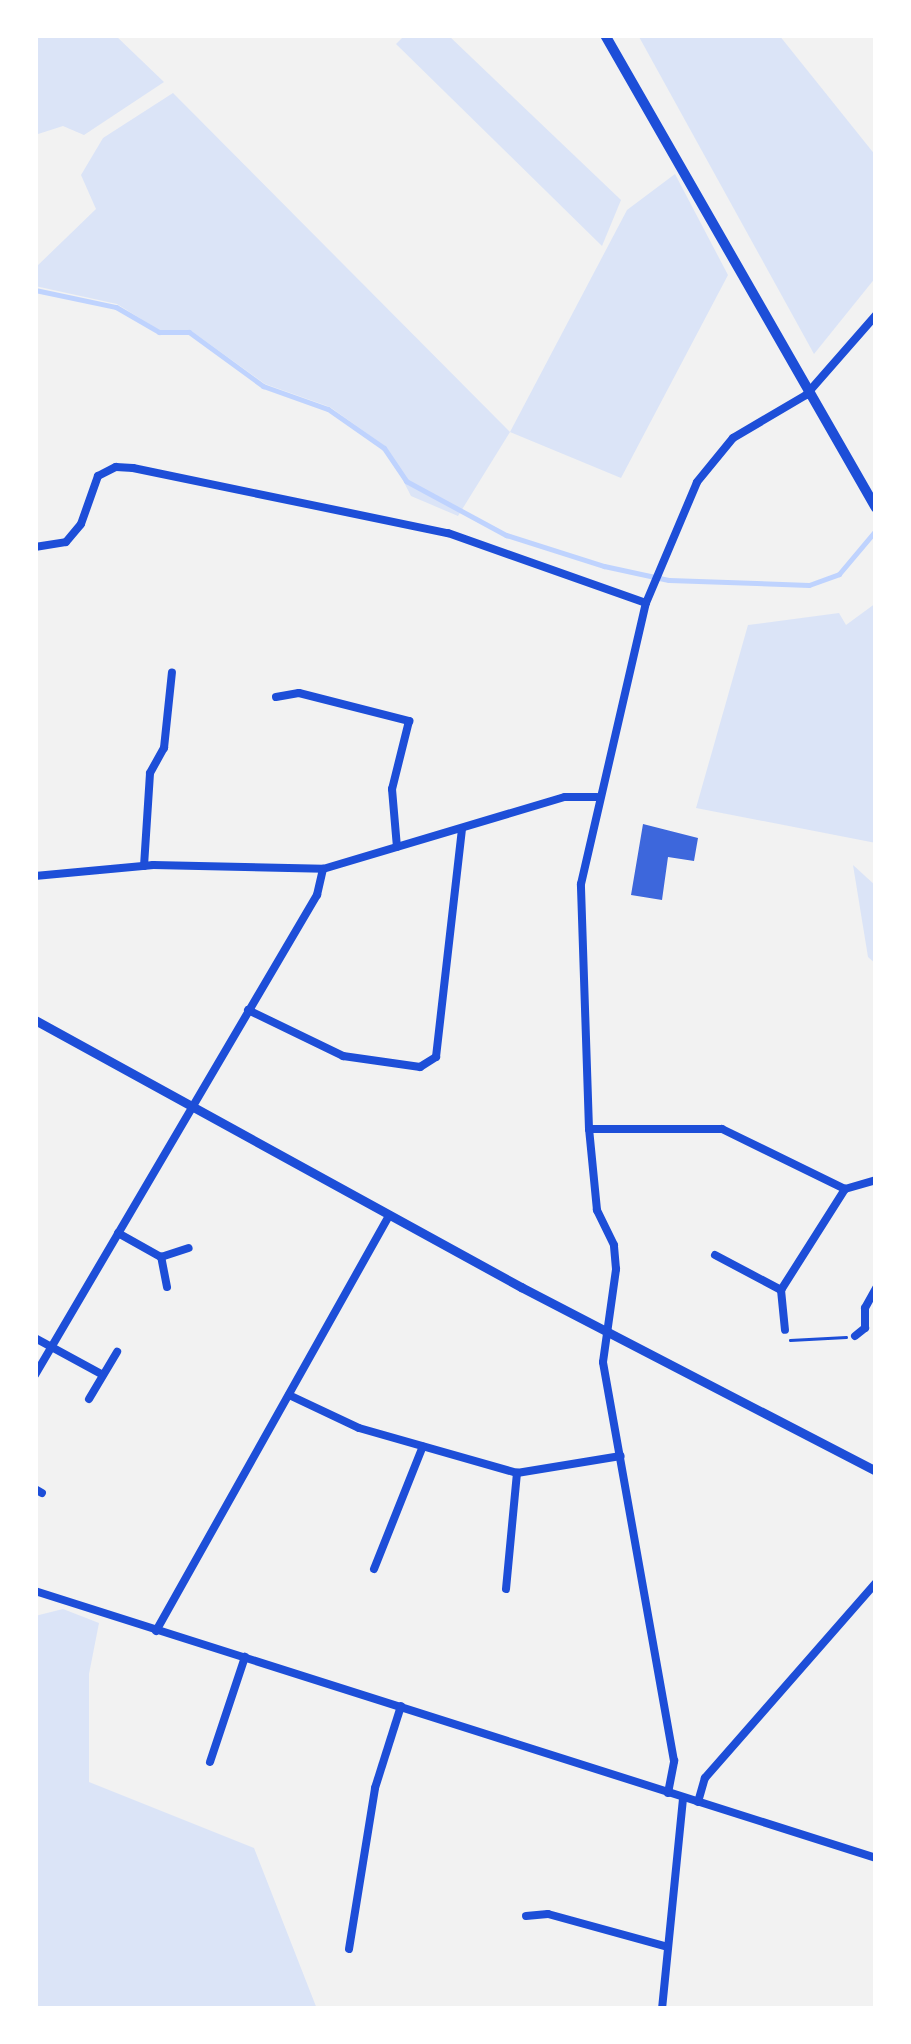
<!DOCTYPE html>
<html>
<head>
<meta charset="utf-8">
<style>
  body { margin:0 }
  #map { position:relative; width:911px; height:2044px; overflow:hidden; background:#f2f2f2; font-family:Bitter,serif }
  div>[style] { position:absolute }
  .green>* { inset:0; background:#dbe4f7 }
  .stream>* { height:5px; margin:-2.5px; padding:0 2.5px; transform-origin:2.5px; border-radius:2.5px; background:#bfd3fe }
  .building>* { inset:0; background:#3d67dc }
  .path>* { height:2.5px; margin:-1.25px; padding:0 1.25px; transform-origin:1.25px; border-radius:1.25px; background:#1d4ed8 }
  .minor>* { height:8px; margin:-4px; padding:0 4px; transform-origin:4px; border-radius:4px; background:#1d4ed8 }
  .tertiary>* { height:9px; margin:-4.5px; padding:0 4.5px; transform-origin:4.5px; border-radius:4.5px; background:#1d4ed8 }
  .secondary>* { height:10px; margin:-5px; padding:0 5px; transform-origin:5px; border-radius:5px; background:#1d4ed8 }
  span { translate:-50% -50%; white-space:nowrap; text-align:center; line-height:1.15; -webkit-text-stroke:10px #fff; paint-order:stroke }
  .frame { position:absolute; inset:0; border:38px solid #fff; pointer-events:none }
</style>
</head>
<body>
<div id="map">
  <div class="green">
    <div style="clip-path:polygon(35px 35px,115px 35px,164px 82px,84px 135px,63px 126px,35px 135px)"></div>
    <div style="clip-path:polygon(405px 35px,448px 35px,621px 200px,602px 246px,396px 44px)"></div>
    <div style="clip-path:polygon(638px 35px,779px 35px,876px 156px,876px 277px,814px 354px)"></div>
    <div style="clip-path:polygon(173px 93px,510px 432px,627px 210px,675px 174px,728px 275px,621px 478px,510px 432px,458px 516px,411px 496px,386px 447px,330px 407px,265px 384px,190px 330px,159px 330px,117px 304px,35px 286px,35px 268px,96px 209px,81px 175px,103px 138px)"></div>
    <div style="clip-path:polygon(876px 603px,876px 843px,696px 808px,748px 625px,839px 613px,846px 625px)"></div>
    <div style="clip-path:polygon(853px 865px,876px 886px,876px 964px,868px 957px)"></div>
    <div style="clip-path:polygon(63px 1609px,99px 1623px,89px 1674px,89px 1782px,254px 1848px,317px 2009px,35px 2009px,35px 1616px)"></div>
  </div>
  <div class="stream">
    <div style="left:35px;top:290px;width:83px;rotate:11.9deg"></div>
    <div style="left:116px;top:307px;width:50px;rotate:30.2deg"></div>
    <div style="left:159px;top:332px;width:30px"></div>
    <div style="left:189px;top:332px;width:92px;rotate:36.1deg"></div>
    <div style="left:263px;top:386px;width:69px;rotate:19.5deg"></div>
    <div style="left:328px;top:409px;width:68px;rotate:34.9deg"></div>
    <div style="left:384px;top:448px;width:40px;rotate:56deg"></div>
    <div style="left:406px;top:481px;width:114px;rotate:28.4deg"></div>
    <div style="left:506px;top:535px;width:103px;rotate:17.6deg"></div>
    <div style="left:604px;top:566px;width:66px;rotate:12.2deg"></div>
    <div style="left:669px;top:580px;width:140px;rotate:2deg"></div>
    <div style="left:809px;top:585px;width:32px;rotate:-20deg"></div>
    <div style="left:839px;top:574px;width:57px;rotate:-49.9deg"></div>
  </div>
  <div class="building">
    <div style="clip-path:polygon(643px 824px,698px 838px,694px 861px,668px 857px,662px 900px,631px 895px)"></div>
  </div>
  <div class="path">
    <div style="left:790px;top:1340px;width:56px;rotate:-3.1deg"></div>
  </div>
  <div class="minor">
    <div style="left:35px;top:547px;width:31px;rotate:-9deg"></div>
    <div style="left:66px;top:542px;width:23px;rotate:-50deg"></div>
    <div style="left:81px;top:524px;width:51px;rotate:-70.5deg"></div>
    <div style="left:98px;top:476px;width:20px;rotate:-27deg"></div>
    <div style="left:116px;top:467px;width:17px;rotate:3deg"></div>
    <div style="left:133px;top:468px;width:322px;rotate:11.7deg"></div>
    <div style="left:448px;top:533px;width:210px;rotate:19.5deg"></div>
    <div style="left:276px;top:697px;width:23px;rotate:-10deg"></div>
    <div style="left:299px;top:693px;width:114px;rotate:14.3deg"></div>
    <div style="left:409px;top:721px;width:70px;rotate:104deg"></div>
    <div style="left:392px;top:789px;width:58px;rotate:85.1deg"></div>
    <div style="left:144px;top:866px;width:93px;rotate:-86.3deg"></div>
    <div style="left:150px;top:773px;width:29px;rotate:-61deg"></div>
    <div style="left:164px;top:748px;width:76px;rotate:-84deg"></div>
    <div style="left:35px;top:876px;width:119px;rotate:-5.3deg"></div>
    <div style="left:153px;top:865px;width:170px;rotate:1.3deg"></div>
    <div style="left:323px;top:869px;width:252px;rotate:-16.6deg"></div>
    <div style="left:565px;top:797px;width:32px"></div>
    <div style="left:248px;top:1010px;width:106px;rotate:25.8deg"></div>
    <div style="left:343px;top:1056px;width:78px;rotate:8.1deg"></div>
    <div style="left:420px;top:1067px;width:19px;rotate:-32deg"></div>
    <div style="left:436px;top:1057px;width:229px;rotate:-83.5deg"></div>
    <div style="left:589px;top:1129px;width:133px"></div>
    <div style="left:722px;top:1129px;width:137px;rotate:26deg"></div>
    <div style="left:845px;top:1189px;width:32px;rotate:-16deg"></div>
    <div style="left:118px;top:1233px;width:49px;rotate:29.2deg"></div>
    <div style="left:715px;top:1255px;width:75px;rotate:27.9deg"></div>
    <div style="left:781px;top:1290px;width:120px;rotate:-57.6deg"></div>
    <div style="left:167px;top:1287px;width:31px;rotate:-101deg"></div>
    <div style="left:161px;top:1257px;width:29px;rotate:-18deg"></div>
    <div style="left:781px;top:1290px;width:40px;rotate:84.3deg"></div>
    <div style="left:855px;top:1336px;width:13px;rotate:-39deg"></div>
    <div style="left:865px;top:1328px;width:20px;rotate:-90deg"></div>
    <div style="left:865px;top:1308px;width:23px;rotate:-61deg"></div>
    <div style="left:35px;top:1338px;width:77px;rotate:28.6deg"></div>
    <div style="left:35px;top:1375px;width:557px;rotate:-59.57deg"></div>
    <div style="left:317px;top:895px;width:27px;rotate:-77deg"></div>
    <div style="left:289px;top:1395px;width:77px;rotate:25.2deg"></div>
    <div style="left:359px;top:1428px;width:164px;rotate:15.9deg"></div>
    <div style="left:517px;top:1473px;width:105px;rotate:-9.3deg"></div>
    <div style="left:89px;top:1399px;width:55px;rotate:-59.2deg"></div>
    <div style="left:35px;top:1489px;width:8px;rotate:30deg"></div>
    <div style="left:374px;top:1569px;width:132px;rotate:-68.3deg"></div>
    <div style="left:506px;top:1589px;width:117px;rotate:-84.6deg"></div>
    <div style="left:35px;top:1591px;width:882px;rotate:17.61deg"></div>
    <div style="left:156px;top:1631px;width:477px;rotate:-60.7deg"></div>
    <div style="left:210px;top:1762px;width:111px;rotate:-71.6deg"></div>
    <div style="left:668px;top:1793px;width:33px;rotate:-79deg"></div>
    <div style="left:674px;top:1761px;width:405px;rotate:-100.1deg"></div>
    <div style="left:603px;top:1362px;width:94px;rotate:-82deg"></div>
    <div style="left:616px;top:1269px;width:24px;rotate:-95deg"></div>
    <div style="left:614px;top:1245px;width:39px;rotate:-116deg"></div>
    <div style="left:597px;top:1210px;width:81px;rotate:-95.6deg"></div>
    <div style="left:589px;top:1129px;width:245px;rotate:-91.9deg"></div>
    <div style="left:581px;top:884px;width:288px;rotate:-77deg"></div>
    <div style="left:646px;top:603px;width:131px;rotate:-67.1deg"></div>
    <div style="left:697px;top:482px;width:57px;rotate:-50.7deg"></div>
    <div style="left:733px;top:438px;width:85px;rotate:-30.5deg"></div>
    <div style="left:806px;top:395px;width:106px;rotate:-48.8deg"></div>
    <div style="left:698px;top:1802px;width:25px;rotate:-74deg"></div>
    <div style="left:705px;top:1778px;width:259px;rotate:-48.8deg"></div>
    <div style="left:526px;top:1916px;width:22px;rotate:-5deg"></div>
    <div style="left:548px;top:1914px;width:124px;rotate:15.4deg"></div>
    <div style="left:349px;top:1949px;width:163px;rotate:-80.8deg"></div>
    <div style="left:375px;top:1788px;width:86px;rotate:-72.4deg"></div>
    <div style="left:662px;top:2009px;width:212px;rotate:-84.3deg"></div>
  </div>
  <div class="tertiary">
    <div style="left:35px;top:1020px;width:555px;rotate:28.78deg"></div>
    <div style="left:521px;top:1287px;width:400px;rotate:27.4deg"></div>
  </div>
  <div class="secondary">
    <div style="left:605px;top:35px;width:545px;rotate:60.19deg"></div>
  </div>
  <div class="frame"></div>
</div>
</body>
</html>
